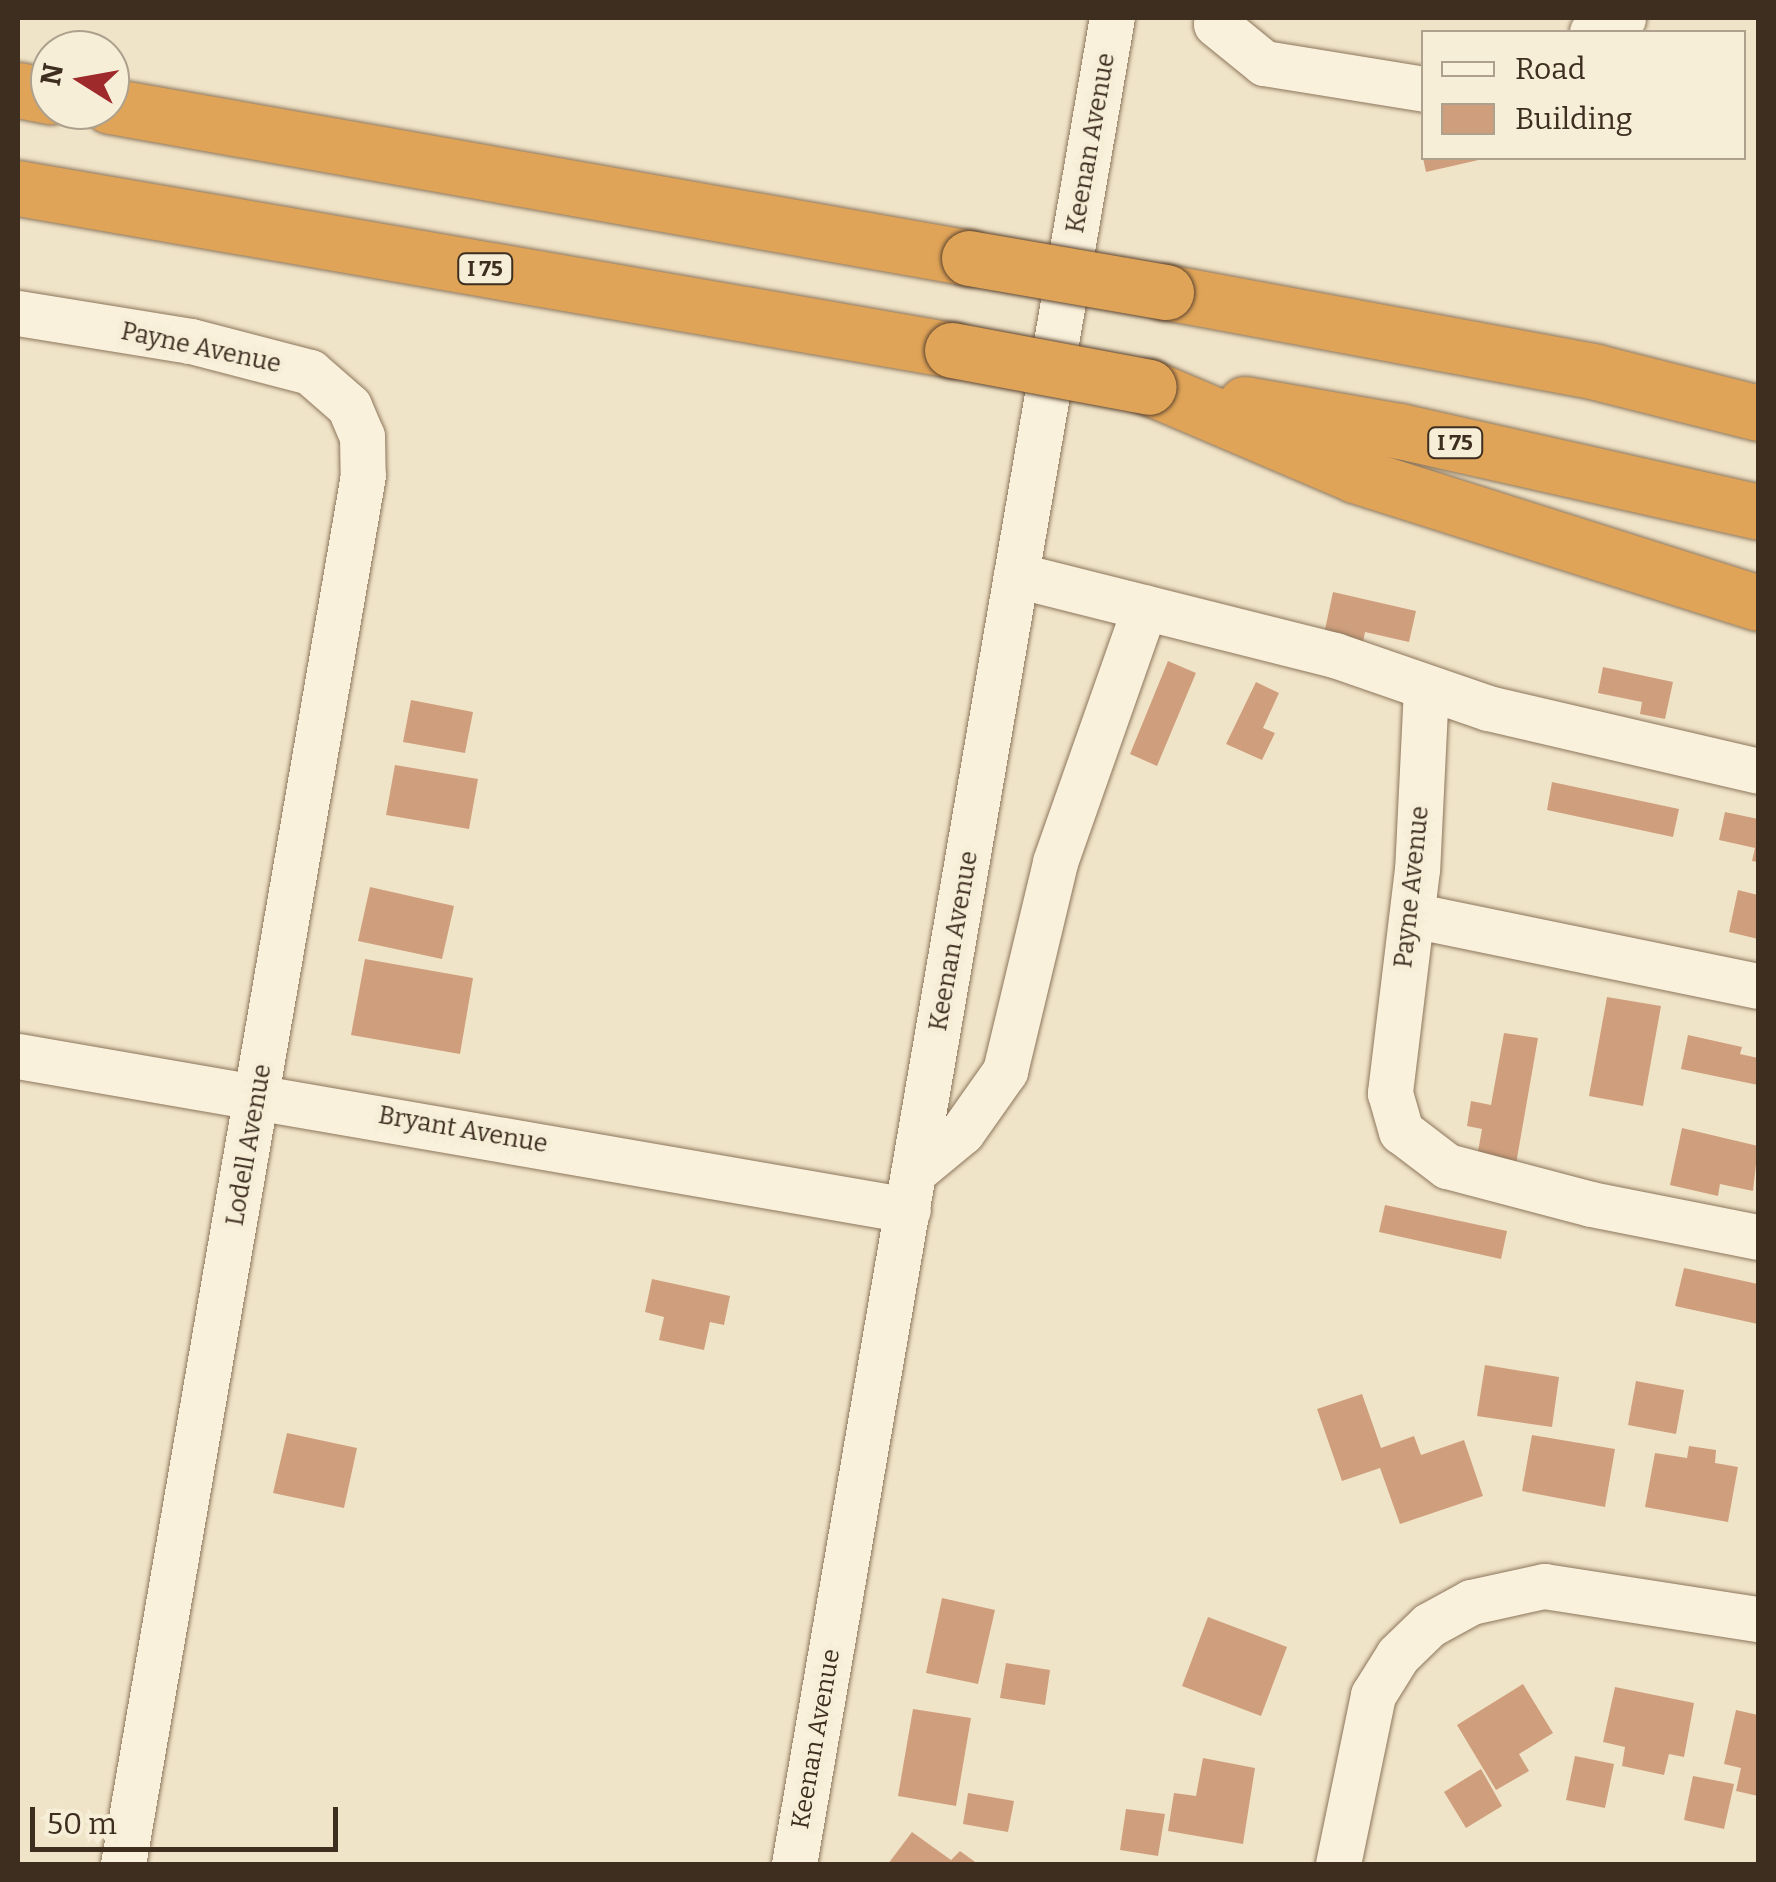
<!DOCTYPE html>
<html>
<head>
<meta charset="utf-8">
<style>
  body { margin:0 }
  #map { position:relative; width:1776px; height:1882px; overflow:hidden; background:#f0e4c8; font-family:Bitter,serif }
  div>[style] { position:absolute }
  .building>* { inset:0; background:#cf9f7d }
  .roads { filter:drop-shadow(0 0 2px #8d765c) drop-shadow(0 0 2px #8d765c) }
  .minor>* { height:45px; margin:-22.5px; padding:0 22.5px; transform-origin:22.5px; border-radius:22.5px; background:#faf1dc }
  .highway>* { height:55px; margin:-27.5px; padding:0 27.5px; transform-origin:27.5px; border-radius:27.5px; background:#e0a458 }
  .bridges { filter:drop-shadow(0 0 2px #5b4430) drop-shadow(0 0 2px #5b4430) }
  .highway-bridge>* { height:55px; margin:-27.5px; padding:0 27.5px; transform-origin:27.5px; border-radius:27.5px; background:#e0a458 }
  span { translate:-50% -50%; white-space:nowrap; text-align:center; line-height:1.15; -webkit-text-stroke:9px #f7eed8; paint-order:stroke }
  .shield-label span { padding:2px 8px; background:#f7eed8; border:2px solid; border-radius:8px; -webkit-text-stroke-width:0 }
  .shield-label { font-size:22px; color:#3d2e20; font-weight:700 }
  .street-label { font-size:25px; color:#3d2e20 }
  .frame { position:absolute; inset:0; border:20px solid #3d2e20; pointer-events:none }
  .legend { position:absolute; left:1421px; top:30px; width:325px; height:130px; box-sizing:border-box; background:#f7eed8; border:2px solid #ada18e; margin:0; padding:12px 18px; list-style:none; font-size:30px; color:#3d2e20 }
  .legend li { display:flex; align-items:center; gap:20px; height:50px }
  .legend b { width:50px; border:2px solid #ada18e }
  .north { position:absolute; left:30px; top:30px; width:100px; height:100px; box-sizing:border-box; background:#f7eed8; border:2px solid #ada18e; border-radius:50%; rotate:281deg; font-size:28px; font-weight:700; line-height:40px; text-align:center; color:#3d2e20 }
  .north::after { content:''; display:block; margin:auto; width:35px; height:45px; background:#9e2a2b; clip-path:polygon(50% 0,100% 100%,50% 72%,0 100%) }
  .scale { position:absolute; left:30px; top:1807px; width:308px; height:45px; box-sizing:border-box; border:5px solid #3d2e20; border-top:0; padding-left:12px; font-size:30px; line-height:35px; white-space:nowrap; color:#3d2e20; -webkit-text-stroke:8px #f7eed8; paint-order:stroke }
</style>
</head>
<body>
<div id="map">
  <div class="building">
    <div style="clip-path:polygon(1423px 158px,1483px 158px,1483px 159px,1426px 172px)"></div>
    <div style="clip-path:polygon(1333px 592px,1416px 611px,1409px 642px,1365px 632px,1362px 648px,1323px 639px)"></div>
    <div style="clip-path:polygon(1168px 661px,1196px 673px,1157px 766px,1130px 754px)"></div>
    <div style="clip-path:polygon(1603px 667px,1673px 682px,1665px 719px,1640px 714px,1642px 702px,1598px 693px)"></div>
    <div style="clip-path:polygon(1256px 682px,1279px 693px,1263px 728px,1275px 733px,1262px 760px,1226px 744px)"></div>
    <div style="clip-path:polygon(411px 700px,473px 712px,465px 753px,403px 742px)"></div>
    <div style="clip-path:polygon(395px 765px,478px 779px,469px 829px,386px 815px)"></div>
    <div style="clip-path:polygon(1552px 782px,1679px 809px,1673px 837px,1547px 810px)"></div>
    <div style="clip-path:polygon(1725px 812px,1758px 819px,1758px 862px,1752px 861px,1755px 848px,1719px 840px)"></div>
    <div style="clip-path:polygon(370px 887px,454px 906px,442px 959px,358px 941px)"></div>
    <div style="clip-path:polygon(1738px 890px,1758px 895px,1758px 939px,1729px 932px)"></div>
    <div style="clip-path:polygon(365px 959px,473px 978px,460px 1054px,351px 1035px)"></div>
    <div style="clip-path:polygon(1607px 997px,1661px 1006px,1643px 1106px,1589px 1096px)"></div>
    <div style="clip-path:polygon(1504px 1033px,1538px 1038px,1516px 1164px,1477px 1157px,1482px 1129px,1467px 1126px,1471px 1101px,1491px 1105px)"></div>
    <div style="clip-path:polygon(1688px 1035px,1742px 1047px,1740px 1054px,1758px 1058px,1758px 1085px,1681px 1069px)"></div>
    <div style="clip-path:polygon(1682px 1128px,1758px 1146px,1753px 1191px,1720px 1184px,1718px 1196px,1670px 1185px)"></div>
    <div style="clip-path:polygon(1385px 1205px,1507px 1231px,1501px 1259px,1379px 1232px)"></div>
    <div style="clip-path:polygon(1684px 1268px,1758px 1284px,1758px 1324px,1675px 1306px)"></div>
    <div style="clip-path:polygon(652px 1279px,730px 1296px,724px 1325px,710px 1322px,704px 1350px,659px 1340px,664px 1317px,645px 1312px)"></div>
    <div style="clip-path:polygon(1485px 1365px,1559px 1377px,1552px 1427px,1477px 1416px)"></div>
    <div style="clip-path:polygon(1636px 1381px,1684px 1390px,1676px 1434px,1628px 1425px)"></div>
    <div style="clip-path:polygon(1362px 1394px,1381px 1448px,1414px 1436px,1421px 1455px,1464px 1440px,1483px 1496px,1400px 1524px,1380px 1468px,1342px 1481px,1317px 1409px)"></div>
    <div style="clip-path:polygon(287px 1433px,357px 1448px,344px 1508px,273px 1493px)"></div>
    <div style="clip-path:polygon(1532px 1435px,1615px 1449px,1605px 1507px,1522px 1491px)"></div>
    <div style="clip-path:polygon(1689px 1446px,1716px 1450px,1715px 1463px,1738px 1467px,1728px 1522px,1645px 1507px,1655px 1453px,1687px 1458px)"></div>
    <div style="clip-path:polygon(942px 1598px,995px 1610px,978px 1684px,926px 1673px)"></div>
    <div style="clip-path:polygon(1208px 1617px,1287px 1647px,1261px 1716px,1182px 1686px)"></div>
    <div style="clip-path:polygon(1006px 1663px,1050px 1670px,1045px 1705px,1000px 1698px)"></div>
    <div style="clip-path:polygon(1523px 1684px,1553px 1733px,1519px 1754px,1529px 1771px,1496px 1790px,1457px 1725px)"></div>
    <div style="clip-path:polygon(1615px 1687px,1694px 1703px,1684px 1757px,1669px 1754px,1664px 1775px,1622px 1766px,1625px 1747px,1603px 1742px)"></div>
    <div style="clip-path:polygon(913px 1709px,971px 1718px,956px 1806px,898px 1796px)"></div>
    <div style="clip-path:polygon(1736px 1710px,1758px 1715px,1758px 1796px,1736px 1791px,1741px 1768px,1724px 1764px)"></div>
    <div style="clip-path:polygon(1575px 1756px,1614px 1764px,1605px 1808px,1566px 1800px)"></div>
    <div style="clip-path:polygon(1203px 1758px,1255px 1768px,1243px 1844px,1168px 1831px,1174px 1793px,1196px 1796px)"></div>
    <div style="clip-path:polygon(1481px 1769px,1502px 1806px,1466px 1828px,1444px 1792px)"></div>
    <div style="clip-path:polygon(1693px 1776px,1734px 1784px,1724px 1829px,1684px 1820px)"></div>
    <div style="clip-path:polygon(968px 1793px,1014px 1801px,1008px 1832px,963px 1824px)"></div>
    <div style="clip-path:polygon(1126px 1809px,1165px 1814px,1158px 1856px,1120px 1850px)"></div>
    <div style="clip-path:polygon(912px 1832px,951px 1860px,960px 1851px,978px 1864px,888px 1864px)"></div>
  </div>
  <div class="roads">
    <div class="minor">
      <div style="left:1218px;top:18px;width:6px;rotate:108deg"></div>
      <div style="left:1216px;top:24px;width:62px;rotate:39.1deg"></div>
      <div style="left:1264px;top:63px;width:162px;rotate:9.2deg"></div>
      <div style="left:1592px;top:32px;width:34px;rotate:-24deg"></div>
      <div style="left:18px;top:313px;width:175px;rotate:9.2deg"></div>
      <div style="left:191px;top:341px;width:123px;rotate:14.6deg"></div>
      <div style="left:310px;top:372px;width:52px;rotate:41.1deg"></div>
      <div style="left:349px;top:406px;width:33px;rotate:67deg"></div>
      <div style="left:362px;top:436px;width:39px;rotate:89deg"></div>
      <div style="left:363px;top:475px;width:1410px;rotate:99.8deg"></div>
      <div style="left:1016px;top:575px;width:329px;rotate:14.1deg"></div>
      <div style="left:1335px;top:655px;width:162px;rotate:19.1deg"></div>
      <div style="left:1488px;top:708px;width:277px;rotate:13.1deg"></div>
      <div style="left:1426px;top:688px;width:181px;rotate:92.8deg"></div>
      <div style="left:1417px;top:869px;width:226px;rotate:96.9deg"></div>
      <div style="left:1390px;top:1093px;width:40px;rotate:74deg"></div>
      <div style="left:1401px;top:1131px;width:58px;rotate:37.3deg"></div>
      <div style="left:1447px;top:1166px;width:149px;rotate:14.8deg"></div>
      <div style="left:1591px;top:1204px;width:170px;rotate:11.2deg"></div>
      <div style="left:1412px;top:915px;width:353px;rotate:11.6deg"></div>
      <div style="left:18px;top:1056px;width:903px;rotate:9.82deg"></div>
      <div style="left:916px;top:1170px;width:60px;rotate:-39.6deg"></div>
      <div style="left:962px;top:1132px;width:75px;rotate:-54.8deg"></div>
      <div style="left:1005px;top:1071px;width:215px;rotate:-76.5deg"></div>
      <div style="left:1055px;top:862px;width:270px;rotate:-70.6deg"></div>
      <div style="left:794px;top:1864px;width:1873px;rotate:-80.23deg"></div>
      <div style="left:1338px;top:1864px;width:173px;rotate:-78.3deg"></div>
      <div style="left:1373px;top:1695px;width:47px;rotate:-58deg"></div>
      <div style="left:1398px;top:1655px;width:43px;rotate:-44.1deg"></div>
      <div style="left:1429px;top:1625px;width:48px;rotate:-28.7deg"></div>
      <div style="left:1471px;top:1602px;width:75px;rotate:-12.4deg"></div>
      <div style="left:1544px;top:1586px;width:217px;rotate:8.8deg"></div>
    </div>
    <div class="highway">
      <div style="left:18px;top:90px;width:33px;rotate:11deg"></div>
      <div style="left:110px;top:106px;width:872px;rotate:10.03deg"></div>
      <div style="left:18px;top:188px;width:948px;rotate:9.84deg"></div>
      <div style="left:1166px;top:292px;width:437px;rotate:10.5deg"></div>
      <div style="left:1596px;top:372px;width:167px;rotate:14.2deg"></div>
      <div style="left:1149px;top:387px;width:224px;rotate:23.1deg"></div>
      <div style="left:1355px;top:475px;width:423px;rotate:17.6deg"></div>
      <div style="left:1245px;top:404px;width:157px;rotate:9.9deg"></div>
      <div style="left:1400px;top:431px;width:367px;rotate:12.7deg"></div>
    </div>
  </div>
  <div class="bridges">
    <div class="highway-bridge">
      <div style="left:969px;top:258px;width:200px;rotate:9.8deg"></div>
      <div style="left:952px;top:350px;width:200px;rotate:10.6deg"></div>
    </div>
  </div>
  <div class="shield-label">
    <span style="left:485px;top:269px">I 75</span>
    <span style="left:1455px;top:443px">I 75</span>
  </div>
  <div class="street-label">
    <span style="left:1091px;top:143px;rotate:-80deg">Keenan Avenue</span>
    <span style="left:201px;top:348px;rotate:12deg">Payne Avenue</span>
    <span style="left:1412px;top:887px;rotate:-84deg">Payne Avenue</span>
    <span style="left:954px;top:941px;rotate:-80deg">Keenan Avenue</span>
    <span style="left:463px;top:1130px;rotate:10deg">Bryant Avenue</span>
    <span style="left:249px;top:1145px;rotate:-80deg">Lodell Avenue</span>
    <span style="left:816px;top:1739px;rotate:-80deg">Keenan Avenue</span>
  </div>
  <div class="frame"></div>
  <ul class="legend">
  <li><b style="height:12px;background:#faf1dc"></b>Road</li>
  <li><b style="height:28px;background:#cf9f7d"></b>Building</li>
  </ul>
  <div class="north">N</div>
  <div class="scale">50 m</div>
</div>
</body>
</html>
